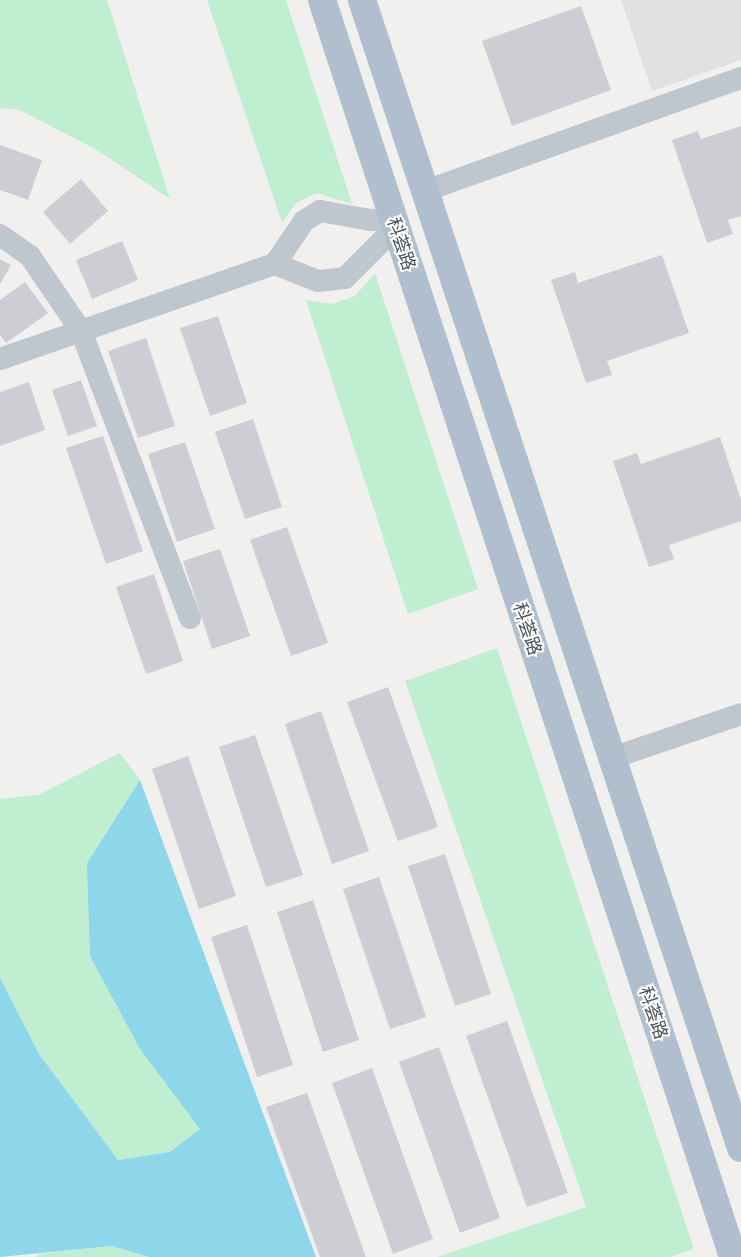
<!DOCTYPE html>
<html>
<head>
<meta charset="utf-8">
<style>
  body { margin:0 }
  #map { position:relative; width:741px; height:1257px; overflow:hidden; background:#f2efef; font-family:Mulish,"Noto Sans SC",sans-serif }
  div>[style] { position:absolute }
  .education>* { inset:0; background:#e3e0e1 }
  .green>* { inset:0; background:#bfeed1 }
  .water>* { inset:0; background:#8ed6e9 }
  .building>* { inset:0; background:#ccced4 }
  .street>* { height:22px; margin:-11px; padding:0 11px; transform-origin:11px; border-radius:11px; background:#bec7ce }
  .primary>* { height:28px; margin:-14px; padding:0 14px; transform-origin:14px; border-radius:14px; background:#b0bfcd }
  span { translate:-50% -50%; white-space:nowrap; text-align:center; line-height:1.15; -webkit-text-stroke:4px #fff; paint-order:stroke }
  .street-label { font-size:18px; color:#48535c }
</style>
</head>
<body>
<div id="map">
  <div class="education">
    <div style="clip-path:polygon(621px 0,741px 0,741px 60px,652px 91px)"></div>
  </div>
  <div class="green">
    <div style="clip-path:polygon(0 0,107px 0,170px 199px,97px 150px,20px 110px,0 108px)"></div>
    <div style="clip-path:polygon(207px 0,286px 0,352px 204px,317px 193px,296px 203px,282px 223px)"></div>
    <div style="clip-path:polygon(375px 273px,478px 589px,408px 614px,306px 300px,332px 304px,355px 296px)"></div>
    <div style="clip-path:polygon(497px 648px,694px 1249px,670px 1257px,437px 1257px,586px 1207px,405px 681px)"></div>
    <div style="clip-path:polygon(120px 753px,140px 780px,87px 863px,140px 1049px,200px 1129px,170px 1152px,118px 1160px,39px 1054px,0 978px,0 799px,38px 795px)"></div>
    <div style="clip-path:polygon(112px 1246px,149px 1257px,36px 1257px,38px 1254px)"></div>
  </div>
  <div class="water">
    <div style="clip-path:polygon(140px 780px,316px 1257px,149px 1257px,112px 1246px,0 1257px,0 978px,39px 1054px,118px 1160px,170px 1152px,200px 1129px,140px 1049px,90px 956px,87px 863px)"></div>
  </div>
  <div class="building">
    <div style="clip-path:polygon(581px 6px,611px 90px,512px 126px,482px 41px)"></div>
    <div style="clip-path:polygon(741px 126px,741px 216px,728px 220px,733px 234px,707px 243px,672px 140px,698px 131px,701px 139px)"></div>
    <div style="clip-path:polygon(0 145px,42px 160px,28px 200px,0 190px)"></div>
    <div style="clip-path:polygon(81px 179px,108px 211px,70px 244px,43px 212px)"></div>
    <div style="clip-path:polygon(122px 241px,138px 280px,92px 299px,76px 260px)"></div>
    <div style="clip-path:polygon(662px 255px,689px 333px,607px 361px,612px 375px,586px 383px,551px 280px,575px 272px,578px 283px)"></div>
    <div style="clip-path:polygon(0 259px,11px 265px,0 284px)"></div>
    <div style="clip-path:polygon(25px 282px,48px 313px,6px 343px,0 335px,0 300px)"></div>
    <div style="clip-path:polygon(218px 316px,247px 403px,210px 416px,180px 328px)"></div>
    <div style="clip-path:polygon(146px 338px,175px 426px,138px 438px,108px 351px)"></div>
    <div style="clip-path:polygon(81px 380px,97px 426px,68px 436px,52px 390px)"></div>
    <div style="clip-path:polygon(29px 382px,45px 430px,0 446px,0 392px)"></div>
    <div style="clip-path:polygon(253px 419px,282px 507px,245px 519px,215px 432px)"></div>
    <div style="clip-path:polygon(103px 436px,143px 551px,106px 564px,66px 448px)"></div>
    <div style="clip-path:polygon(720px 437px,741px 500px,741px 521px,669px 545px,674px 559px,649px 567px,613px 461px,637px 453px,641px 464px)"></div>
    <div style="clip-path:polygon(185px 442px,215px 529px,177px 542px,148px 454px)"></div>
    <div style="clip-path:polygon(287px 527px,328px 643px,291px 656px,250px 540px)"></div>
    <div style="clip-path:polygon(220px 549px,250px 636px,212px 649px,183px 561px)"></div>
    <div style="clip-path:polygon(154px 574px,183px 661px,146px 674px,116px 587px)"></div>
    <div style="clip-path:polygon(388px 687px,438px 827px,398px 841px,347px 702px)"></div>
    <div style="clip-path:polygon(321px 711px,369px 851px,332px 864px,285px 724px)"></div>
    <div style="clip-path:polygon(255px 735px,303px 875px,266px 887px,219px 747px)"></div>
    <div style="clip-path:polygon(188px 756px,236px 896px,199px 909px,152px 769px)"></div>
    <div style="clip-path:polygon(445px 854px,491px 994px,455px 1006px,408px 866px)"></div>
    <div style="clip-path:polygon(379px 877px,426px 1017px,390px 1029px,343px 889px)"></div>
    <div style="clip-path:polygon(313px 900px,359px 1040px,323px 1052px,277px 912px)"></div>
    <div style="clip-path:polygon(247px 925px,293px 1065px,257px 1077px,211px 937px)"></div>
    <div style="clip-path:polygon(507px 1021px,568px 1193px,527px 1207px,466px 1036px)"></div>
    <div style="clip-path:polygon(439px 1047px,500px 1218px,460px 1233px,399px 1062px)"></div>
    <div style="clip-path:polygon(372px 1068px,433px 1239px,393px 1254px,332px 1083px)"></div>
    <div style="clip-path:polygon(307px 1093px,366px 1257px,320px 1257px,266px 1107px)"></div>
  </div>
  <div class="street">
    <div style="left:425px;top:191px;width:336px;rotate:-19.7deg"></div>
    <div style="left:0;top:235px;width:37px;rotate:35deg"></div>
    <div style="left:30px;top:256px;width:91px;rotate:55.8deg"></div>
    <div style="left:81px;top:331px;width:307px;rotate:69.2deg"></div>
    <div style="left:275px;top:264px;width:52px;rotate:-56deg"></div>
    <div style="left:304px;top:221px;width:19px;rotate:-32deg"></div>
    <div style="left:320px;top:211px;width:51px;rotate:10.2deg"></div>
    <div style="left:370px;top:220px;width:23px;rotate:-2deg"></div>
    <div style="left:0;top:359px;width:291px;rotate:-19.1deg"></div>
    <div style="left:275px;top:264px;width:46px;rotate:21.6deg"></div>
    <div style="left:318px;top:281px;width:27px;rotate:-6deg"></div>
    <div style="left:345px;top:278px;width:72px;rotate:-45deg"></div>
    <div style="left:612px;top:758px;width:136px;rotate:-18.8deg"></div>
  </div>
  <div class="primary">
    <div style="left:322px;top:0;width:1322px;rotate:71.89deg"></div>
    <div style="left:362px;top:0;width:1209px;rotate:71.73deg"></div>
  </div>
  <div class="street-label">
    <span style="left:401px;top:244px;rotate:72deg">科荟路</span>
    <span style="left:527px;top:629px;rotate:72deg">科荟路</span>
    <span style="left:653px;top:1013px;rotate:72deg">科荟路</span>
  </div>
</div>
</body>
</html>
